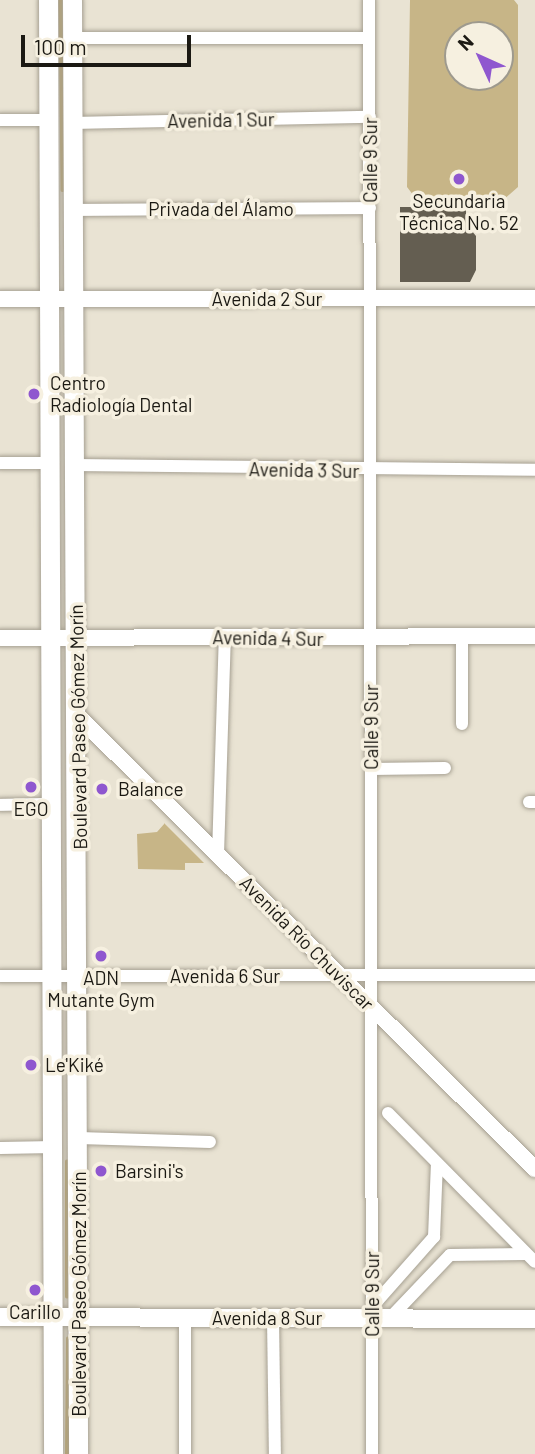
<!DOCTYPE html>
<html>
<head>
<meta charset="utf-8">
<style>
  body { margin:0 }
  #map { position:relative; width:535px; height:1454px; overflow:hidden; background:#e9e3d3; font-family:Barlow,sans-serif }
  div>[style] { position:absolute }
  .green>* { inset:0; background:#c7b587 }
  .stream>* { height:3.5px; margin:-1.75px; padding:0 1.75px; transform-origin:1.75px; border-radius:1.75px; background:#bea564 }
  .building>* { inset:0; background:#645e51 }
  .roads { filter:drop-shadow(0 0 2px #a6a092) drop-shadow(0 0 2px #a6a092) }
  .minor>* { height:12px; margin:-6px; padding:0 6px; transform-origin:6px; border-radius:6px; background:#fff }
  .tertiary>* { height:16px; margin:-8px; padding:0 8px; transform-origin:8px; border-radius:8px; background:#fff }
  .secondary>* { height:18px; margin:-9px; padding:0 9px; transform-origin:9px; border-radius:9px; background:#fff }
  .primary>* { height:19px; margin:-9.5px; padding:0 9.5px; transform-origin:9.5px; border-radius:9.5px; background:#fff }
  .dots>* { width:19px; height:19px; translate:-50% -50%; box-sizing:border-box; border:4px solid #f6f0e0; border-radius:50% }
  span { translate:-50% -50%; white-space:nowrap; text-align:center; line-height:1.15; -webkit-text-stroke:7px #f6f0e0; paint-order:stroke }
  .street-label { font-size:19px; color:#1b1913 }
  .poi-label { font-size:19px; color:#1b1913 }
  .left { translate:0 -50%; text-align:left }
  .north { position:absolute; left:444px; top:21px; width:70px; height:70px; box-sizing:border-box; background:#f6f0e0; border:2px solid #9e9a8e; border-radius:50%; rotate:315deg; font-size:19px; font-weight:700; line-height:28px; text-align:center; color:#1b1913 }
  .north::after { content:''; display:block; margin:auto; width:24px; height:32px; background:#8f57cf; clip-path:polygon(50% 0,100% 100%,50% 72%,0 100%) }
  .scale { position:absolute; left:21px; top:35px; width:170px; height:32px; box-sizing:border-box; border:4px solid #1b1913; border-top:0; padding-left:9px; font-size:21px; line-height:24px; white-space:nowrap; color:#1b1913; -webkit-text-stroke:5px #f6f0e0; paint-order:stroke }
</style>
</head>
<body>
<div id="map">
  <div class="green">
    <div style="clip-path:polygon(evenodd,410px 0,514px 0,518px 5px,518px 187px,503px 200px,417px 200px,407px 187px,410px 0,500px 35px,500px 77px,458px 77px,458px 35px,500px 35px)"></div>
    <div style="clip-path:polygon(165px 823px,165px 824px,204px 863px,185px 863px,185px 870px,138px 869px,137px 834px,157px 832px)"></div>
  </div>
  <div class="stream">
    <div style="left:61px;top:0;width:190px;rotate:89.4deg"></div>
    <div style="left:67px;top:1297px;width:135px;rotate:-90deg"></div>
    <div style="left:67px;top:1454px;width:115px;rotate:-89.5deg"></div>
  </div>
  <div class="building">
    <div style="clip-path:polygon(400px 207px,466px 207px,466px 224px,476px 236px,476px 270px,470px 282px,400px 282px)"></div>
  </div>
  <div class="roads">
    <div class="minor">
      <div style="left:369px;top:0;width:1454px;rotate:89.88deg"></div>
      <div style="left:72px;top:38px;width:297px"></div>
      <div style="left:0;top:120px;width:49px"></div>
      <div style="left:72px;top:123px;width:298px;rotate:-1.2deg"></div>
      <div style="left:72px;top:210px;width:298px;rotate:-0.4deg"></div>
      <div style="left:0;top:463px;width:52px"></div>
      <div style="left:74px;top:465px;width:461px;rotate:0.6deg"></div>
      <div style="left:462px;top:637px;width:87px;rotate:90deg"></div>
      <div style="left:371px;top:769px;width:74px;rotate:-0.8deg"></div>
      <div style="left:529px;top:802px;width:6px"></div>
      <div style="left:0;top:805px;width:53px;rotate:-1.1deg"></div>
      <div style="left:218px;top:855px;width:218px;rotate:-88.2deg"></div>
      <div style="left:0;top:976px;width:535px;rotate:-0.11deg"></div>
      <div style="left:388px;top:1113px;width:209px;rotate:45.4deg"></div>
      <div style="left:79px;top:1138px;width:131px;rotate:1.7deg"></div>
      <div style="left:0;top:1148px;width:54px;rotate:-1.1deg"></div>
      <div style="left:372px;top:1307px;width:94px;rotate:-48.5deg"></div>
      <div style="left:434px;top:1237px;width:74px;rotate:-87.7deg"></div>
      <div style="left:273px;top:1318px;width:136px;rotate:89.2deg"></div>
      <div style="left:390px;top:1318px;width:87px;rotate:-46.4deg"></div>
      <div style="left:450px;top:1255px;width:76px;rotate:-0.8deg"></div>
      <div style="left:185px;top:1454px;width:136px;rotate:-90deg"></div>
    </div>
    <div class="tertiary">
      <div style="left:0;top:299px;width:535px;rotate:-0.11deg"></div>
      <div style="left:0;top:638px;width:535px;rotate:-0.21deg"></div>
      <div style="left:79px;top:717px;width:642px;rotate:44.75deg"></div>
    </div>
    <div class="secondary">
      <div style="left:0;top:1317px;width:535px;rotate:0.21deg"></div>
    </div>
    <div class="primary">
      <div style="left:48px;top:0;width:1454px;rotate:89.8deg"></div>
      <div style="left:72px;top:0;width:1454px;rotate:89.76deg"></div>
    </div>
  </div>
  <div class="dots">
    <div style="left:459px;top:179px;background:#8f57cf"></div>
    <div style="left:34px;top:394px;background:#8f57cf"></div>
    <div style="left:31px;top:787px;background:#8f57cf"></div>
    <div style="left:102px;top:789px;background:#8f57cf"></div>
    <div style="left:101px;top:956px;background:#8f57cf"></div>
    <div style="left:31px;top:1065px;background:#8f57cf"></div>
    <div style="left:101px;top:1171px;background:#8f57cf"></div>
    <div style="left:35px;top:1290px;background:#8f57cf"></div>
  </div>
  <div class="street-label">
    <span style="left:221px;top:120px;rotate:-1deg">Avenida 1 Sur</span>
    <span style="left:370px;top:160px;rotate:-90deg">Calle 9 Sur</span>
    <span style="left:221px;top:209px">Privada del Álamo</span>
    <span style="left:267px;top:299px">Avenida 2 Sur</span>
    <span style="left:304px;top:470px;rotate:1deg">Avenida 3 Sur</span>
    <span style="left:268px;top:638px;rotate:1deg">Avenida 4 Sur</span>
    <span style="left:78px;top:727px;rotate:-91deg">Boulevard Paseo Gómez Morín</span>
    <span style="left:371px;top:727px;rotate:-90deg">Calle 9 Sur</span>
    <span style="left:307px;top:943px;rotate:45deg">Avenida Río Chuviscar</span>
    <span style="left:225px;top:976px">Avenida 6 Sur</span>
    <span style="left:79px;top:1294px;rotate:-90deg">Boulevard Paseo Gómez Morín</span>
    <span style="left:372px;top:1294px;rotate:-90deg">Calle 9 Sur</span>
    <span style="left:267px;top:1318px">Avenida 8 Sur</span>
  </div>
  <div class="poi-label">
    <span style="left:459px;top:212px">Secundaria<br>Técnica No. 52</span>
    <span class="left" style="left:50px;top:394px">Centro<br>Radiología Dental</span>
    <span class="left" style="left:118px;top:789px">Balance</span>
    <span style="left:31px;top:809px">EGO</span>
    <span style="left:101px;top:989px">ADN<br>Mutante Gym</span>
    <span class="left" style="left:45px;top:1065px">Le'Kiké</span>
    <span class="left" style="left:115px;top:1171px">Barsini's</span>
    <span style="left:35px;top:1312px">Carillo</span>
  </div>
  <div class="north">N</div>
  <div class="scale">100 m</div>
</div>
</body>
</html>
